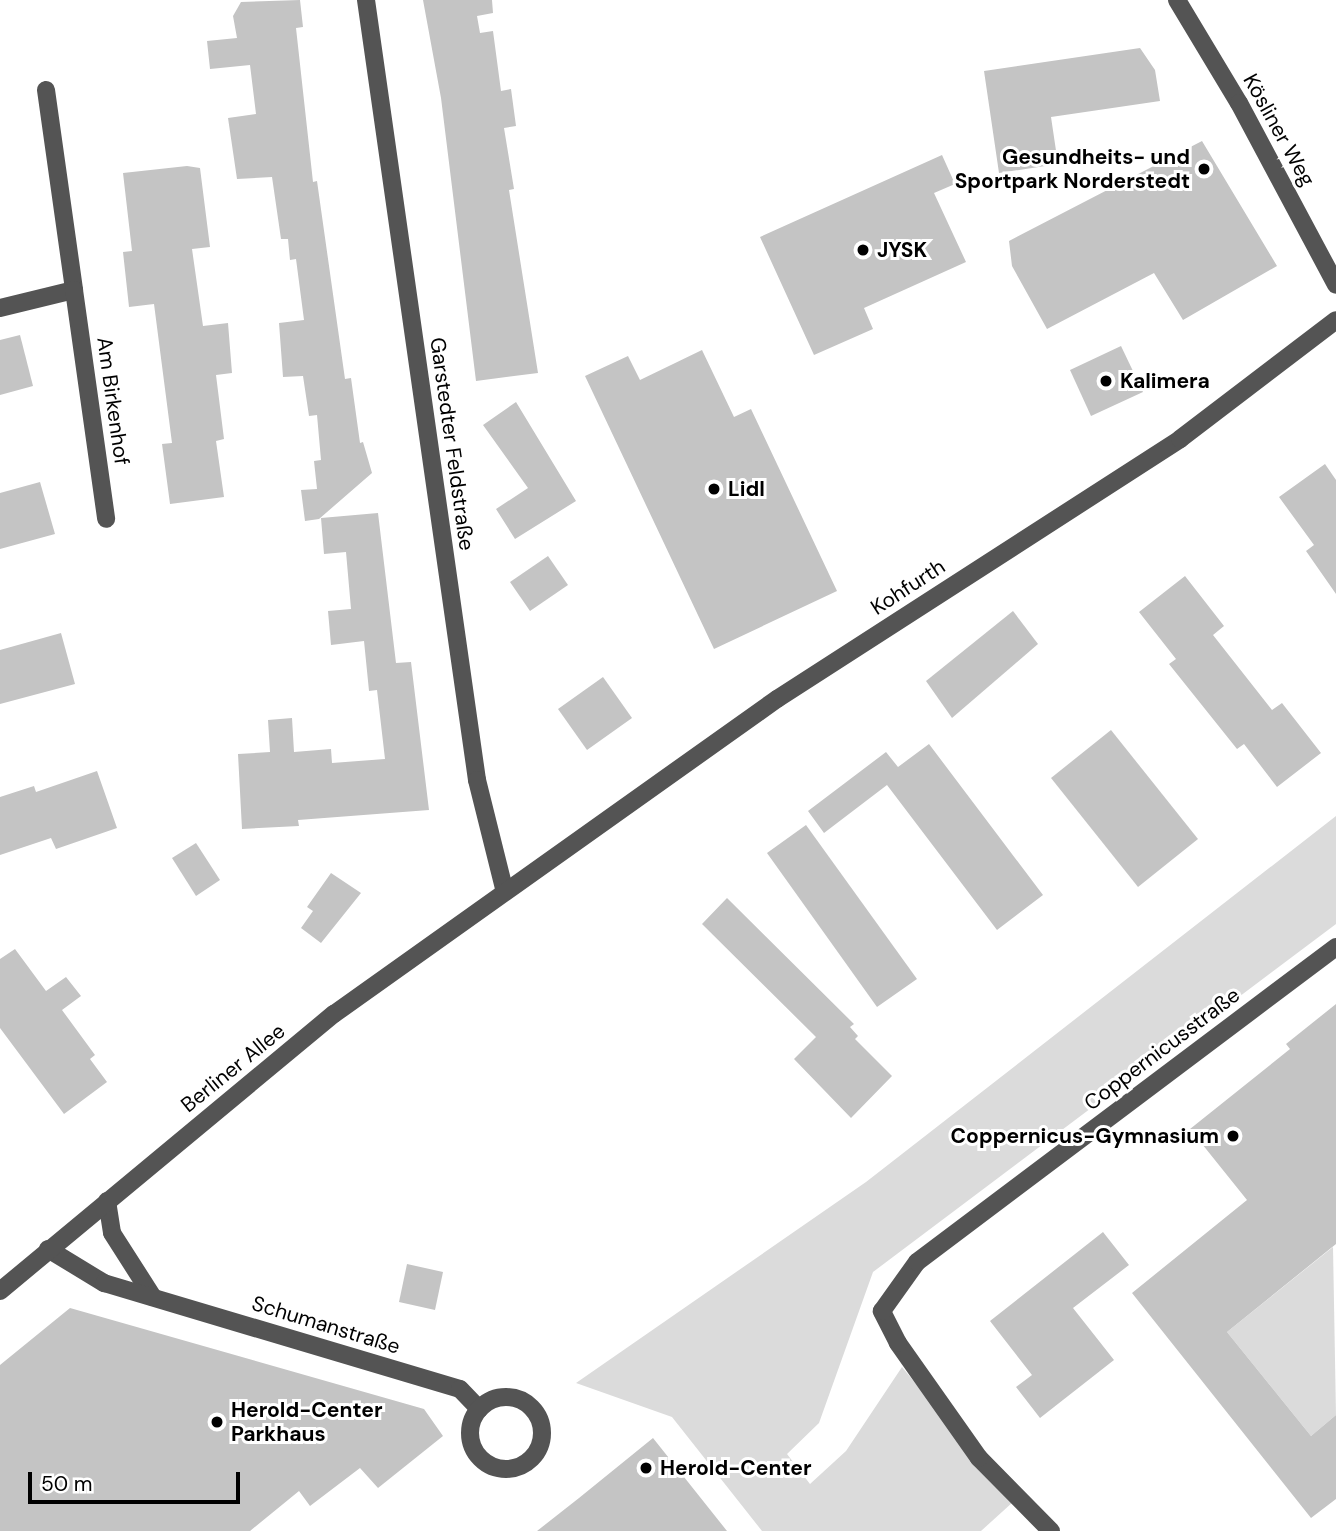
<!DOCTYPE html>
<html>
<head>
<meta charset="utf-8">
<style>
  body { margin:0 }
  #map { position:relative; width:1336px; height:1531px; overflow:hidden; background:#fff; font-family:"DM Sans",sans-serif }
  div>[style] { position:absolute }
  .green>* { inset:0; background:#dbdbdb }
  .building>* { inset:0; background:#c4c4c4 }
  .minor>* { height:18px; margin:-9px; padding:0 9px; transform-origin:9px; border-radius:9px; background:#545454 }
  .minor>.ring { margin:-9px; padding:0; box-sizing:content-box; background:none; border:18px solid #545454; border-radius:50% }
  .dots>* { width:19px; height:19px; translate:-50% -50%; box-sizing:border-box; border:4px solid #fff; border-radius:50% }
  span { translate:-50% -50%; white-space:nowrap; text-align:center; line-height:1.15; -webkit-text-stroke:6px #fff; paint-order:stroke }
  .street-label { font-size:21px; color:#000 }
  .poi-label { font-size:21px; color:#000; font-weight:700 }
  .right { translate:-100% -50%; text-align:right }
  .left { translate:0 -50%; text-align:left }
  .scale { position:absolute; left:28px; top:1472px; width:212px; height:32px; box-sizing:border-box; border:4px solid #000; border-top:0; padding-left:9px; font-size:21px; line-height:24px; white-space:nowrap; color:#000; -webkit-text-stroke:5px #fff; paint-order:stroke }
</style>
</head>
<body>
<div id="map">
  <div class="green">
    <div style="clip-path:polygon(1336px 816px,1336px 924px,873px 1272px,819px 1423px,787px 1454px,810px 1484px,846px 1451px,902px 1367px,1013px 1502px,981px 1531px,762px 1531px,672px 1417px,576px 1383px,866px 1182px)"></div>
    <div style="clip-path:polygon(1333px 1247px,1336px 1415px,1311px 1436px,1227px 1332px)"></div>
  </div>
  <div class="building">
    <div style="clip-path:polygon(300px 0,303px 27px,296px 28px,313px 182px,317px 181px,345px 379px,351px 378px,360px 443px,363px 442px,372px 473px,319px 519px,305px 521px,301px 490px,317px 489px,314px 461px,321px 460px,317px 415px,309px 416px,303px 376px,283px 377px,279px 323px,304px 320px,296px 259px,290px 260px,288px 239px,281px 239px,272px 177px,237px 179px,228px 118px,256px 114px,250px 65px,210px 69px,207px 41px,237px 38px,233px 16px,241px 2px)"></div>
    <div style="clip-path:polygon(423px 0,492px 0,493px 13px,477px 16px,480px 33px,493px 31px,501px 91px,511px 89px,516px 126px,504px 128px,514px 189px,509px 190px,538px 373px,476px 381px,441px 98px)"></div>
    <div style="clip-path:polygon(1140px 48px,1155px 70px,1160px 101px,1051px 117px,1058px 164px,999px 173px,984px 71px)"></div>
    <div style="clip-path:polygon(1202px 141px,1277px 266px,1183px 320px,1154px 273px,1047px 329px,1012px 266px,1009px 241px)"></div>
    <div style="clip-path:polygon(942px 155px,955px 184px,934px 193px,966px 262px,864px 308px,873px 329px,814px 355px,760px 237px)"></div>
    <div style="clip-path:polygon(187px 166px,200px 168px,210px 247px,192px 249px,203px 326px,228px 323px,232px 373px,216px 375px,224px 439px,216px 441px,224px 497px,170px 504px,162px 444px,172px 443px,154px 304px,129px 307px,123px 252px,132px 251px,123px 173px)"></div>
    <div style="clip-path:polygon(20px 335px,33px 386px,0 395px,0 340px)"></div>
    <div style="clip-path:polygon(1121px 346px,1143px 392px,1091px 416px,1070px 370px)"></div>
    <div style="clip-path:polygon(702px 350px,734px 417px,751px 409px,837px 591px,714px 649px,585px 376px,628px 356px,640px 380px)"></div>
    <div style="clip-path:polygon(516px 402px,576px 501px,515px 539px,496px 509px,528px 488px,483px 425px)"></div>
    <div style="clip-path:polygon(1325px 464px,1336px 480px,1336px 594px,1306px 551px,1314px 545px,1279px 497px)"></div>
    <div style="clip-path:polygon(40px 482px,55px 534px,0 549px,0 493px)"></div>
    <div style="clip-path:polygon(378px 513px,396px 663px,411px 662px,429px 810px,298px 820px,299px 826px,242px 829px,238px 754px,270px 752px,268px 720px,292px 718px,294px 752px,331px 749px,332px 763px,385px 759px,377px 690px,369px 691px,364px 641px,331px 645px,328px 611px,351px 609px,346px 552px,324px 554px,321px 518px)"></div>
    <div style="clip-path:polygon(548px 556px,568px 585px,530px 611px,510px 582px)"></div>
    <div style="clip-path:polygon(1185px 576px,1224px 626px,1213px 635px,1272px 710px,1282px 703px,1321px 753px,1277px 787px,1244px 744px,1237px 749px,1169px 664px,1176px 659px,1139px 612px)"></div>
    <div style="clip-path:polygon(1013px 611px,1038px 644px,952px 718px,926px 681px)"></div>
    <div style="clip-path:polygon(61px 633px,75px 684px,0 704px,0 650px)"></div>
    <div style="clip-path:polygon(603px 677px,632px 718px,587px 750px,558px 709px)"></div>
    <div style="clip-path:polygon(1111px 730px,1198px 839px,1138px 887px,1051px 778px)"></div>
    <div style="clip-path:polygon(929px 744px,1043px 895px,997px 930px,887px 785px,824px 833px,808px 811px,886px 752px,898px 767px)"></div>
    <div style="clip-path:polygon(97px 771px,117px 828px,56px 849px,51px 838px,0 855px,0 797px,34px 786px,36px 792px)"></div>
    <div style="clip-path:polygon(806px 825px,917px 979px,877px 1007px,767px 853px)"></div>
    <div style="clip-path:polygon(196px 843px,220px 880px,196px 896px,172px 858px)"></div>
    <div style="clip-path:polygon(331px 873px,361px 893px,321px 943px,301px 928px,313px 911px,307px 907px)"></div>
    <div style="clip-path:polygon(727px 898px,854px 1024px,850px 1027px,858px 1036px,855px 1039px,892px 1076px,851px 1118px,794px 1059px,816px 1037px,702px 924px)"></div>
    <div style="clip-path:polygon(15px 949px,46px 991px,66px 977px,81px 996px,62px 1010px,95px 1055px,90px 1059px,107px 1082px,64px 1114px,0 1028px,0 959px)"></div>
    <div style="clip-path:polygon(1336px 1004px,1336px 1244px,1227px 1332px,1311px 1436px,1336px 1415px,1336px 1499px,1311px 1518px,1132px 1293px,1247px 1200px,1190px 1129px,1290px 1049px,1286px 1044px)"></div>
    <div style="clip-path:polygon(1103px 1232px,1129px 1265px,1073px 1308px,1114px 1360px,1040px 1418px,1016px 1387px,1032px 1375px,990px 1321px)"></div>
    <div style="clip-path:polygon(407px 1264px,443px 1272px,435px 1310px,399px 1302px)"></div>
    <div style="clip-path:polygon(70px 1308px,424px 1409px,443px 1436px,378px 1488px,360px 1468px,310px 1506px,299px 1491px,250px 1531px,0 1531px,0 1365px)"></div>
    <div style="clip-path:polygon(653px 1438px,727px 1531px,537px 1531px,579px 1498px)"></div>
  </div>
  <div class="minor">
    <div style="left:366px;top:0;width:788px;rotate:81.9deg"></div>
    <div style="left:477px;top:780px;width:115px;rotate:76deg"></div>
    <div style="left:1177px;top:0;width:120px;rotate:59deg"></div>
    <div style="left:1239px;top:103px;width:206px;rotate:61.9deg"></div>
    <div style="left:46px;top:90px;width:202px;rotate:82deg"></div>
    <div style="left:0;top:308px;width:76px;rotate:-13.7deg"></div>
    <div style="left:74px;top:290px;width:231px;rotate:82deg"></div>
    <div style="left:107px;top:1201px;width:32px;rotate:81deg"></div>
    <div style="left:112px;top:1233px;width:76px;rotate:57.4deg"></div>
    <div style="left:48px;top:1249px;width:66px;rotate:31.3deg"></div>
    <div style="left:104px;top:1283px;width:371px;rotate:16.6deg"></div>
    <div style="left:460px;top:1389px;width:28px;rotate:46deg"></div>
    <div style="left:0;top:1291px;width:434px;rotate:-39.7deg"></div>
    <div style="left:334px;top:1014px;width:544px;rotate:-35.42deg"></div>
    <div style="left:777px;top:699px;width:480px;rotate:-32.8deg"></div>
    <div style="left:1180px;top:439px;width:196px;rotate:-37.3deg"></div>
    <div class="ring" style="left:470px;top:1397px;width:54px;height:54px"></div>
    <div style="left:1051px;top:1531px;width:103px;rotate:-134.6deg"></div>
    <div style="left:979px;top:1458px;width:141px;rotate:-125.2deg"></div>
    <div style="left:898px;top:1343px;width:36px;rotate:-117deg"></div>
    <div style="left:882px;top:1311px;width:60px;rotate:-54.5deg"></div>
    <div style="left:917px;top:1262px;width:524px;rotate:-36.94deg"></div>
  </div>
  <div class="dots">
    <div style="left:1204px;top:169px;background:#000"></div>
    <div style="left:863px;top:250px;background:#000"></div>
    <div style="left:1106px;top:381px;background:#000"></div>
    <div style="left:714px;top:489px;background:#000"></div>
    <div style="left:1233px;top:1136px;background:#000"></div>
    <div style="left:217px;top:1422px;background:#000"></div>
    <div style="left:646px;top:1468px;background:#000"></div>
  </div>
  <div class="street-label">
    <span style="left:1279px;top:130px;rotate:61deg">Kösliner Weg</span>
    <span style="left:113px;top:401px;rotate:82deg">Am Birkenhof</span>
    <span style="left:452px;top:444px;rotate:82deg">Garstedter Feldstraße</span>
    <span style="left:908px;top:587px;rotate:-33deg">Kohfurth</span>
    <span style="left:1162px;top:1049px;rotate:-37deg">Coppernicusstraße</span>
    <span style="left:233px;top:1068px;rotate:-39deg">Berliner Allee</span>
    <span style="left:326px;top:1325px;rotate:17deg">Schumanstraße</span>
  </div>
  <div class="poi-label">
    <span class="right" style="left:1190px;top:169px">Gesundheits- und<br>Sportpark Norderstedt</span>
    <span class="left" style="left:877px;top:250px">JYSK</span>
    <span class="left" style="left:1120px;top:381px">Kalimera</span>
    <span class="left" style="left:728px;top:489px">Lidl</span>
    <span class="right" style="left:1219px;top:1136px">Coppernicus-Gymnasium</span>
    <span class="left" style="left:231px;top:1422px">Herold-Center<br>Parkhaus</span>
    <span class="left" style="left:660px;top:1468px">Herold-Center</span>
  </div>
  <div class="scale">50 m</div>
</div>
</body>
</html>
